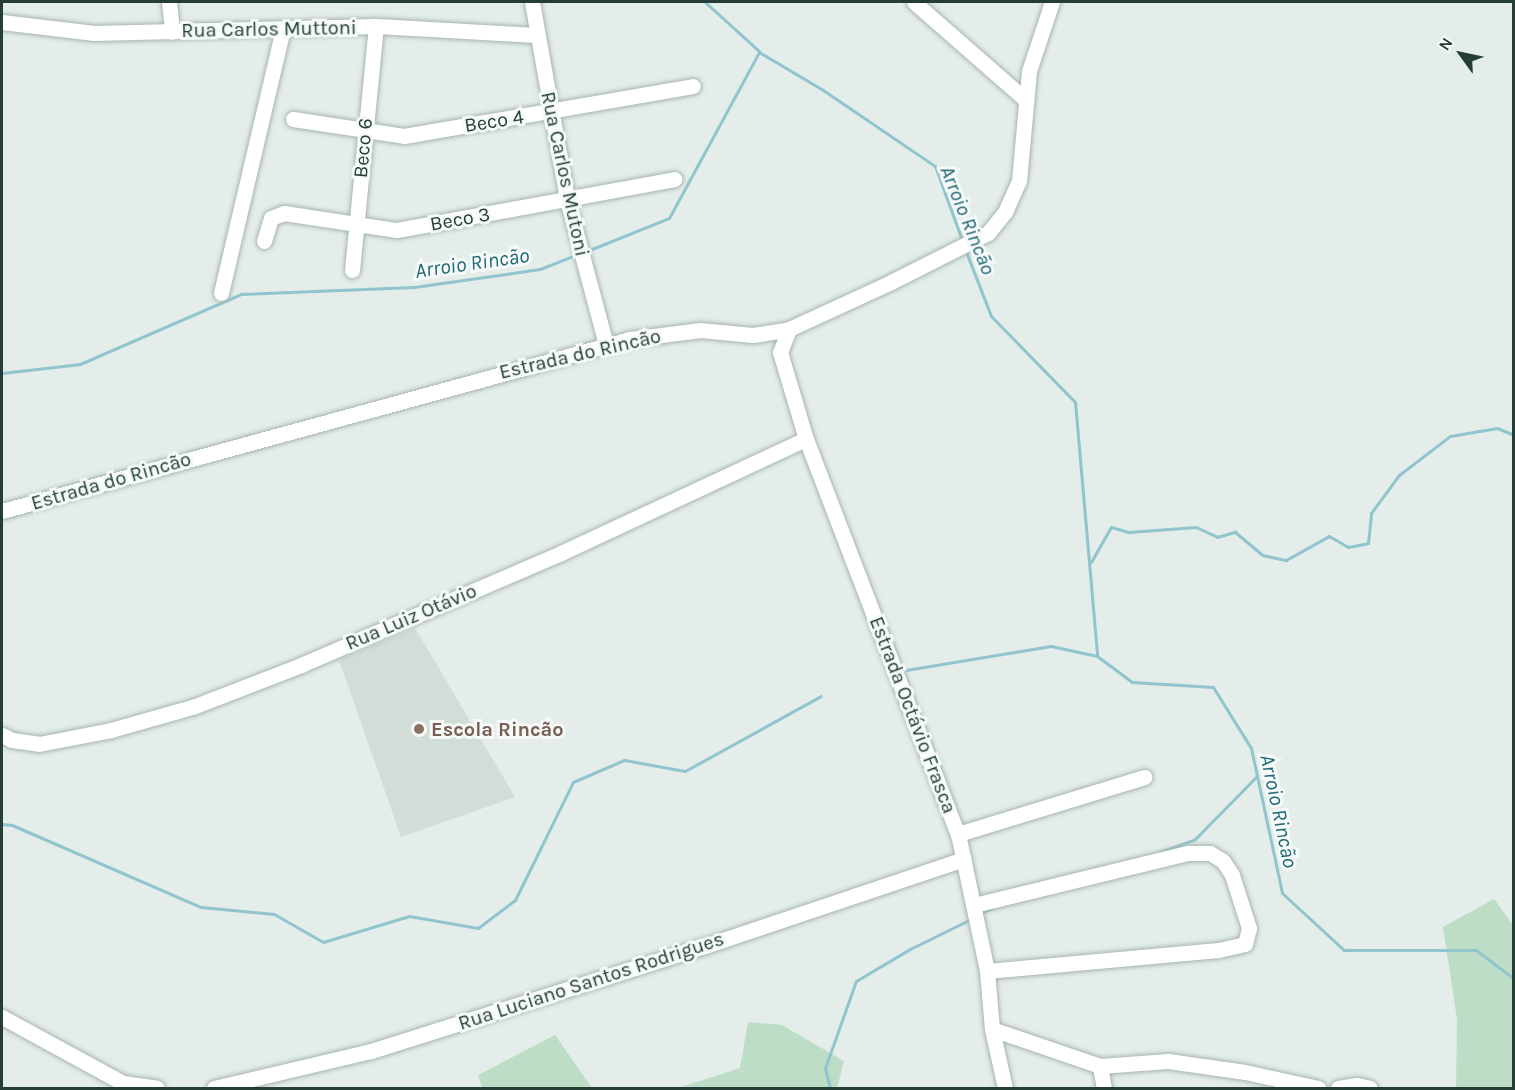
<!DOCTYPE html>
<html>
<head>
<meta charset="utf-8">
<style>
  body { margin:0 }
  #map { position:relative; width:1515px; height:1090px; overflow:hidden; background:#e4ede9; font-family:Karla,sans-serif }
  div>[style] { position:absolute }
  .built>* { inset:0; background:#d2ddd8 }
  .green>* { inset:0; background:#beddc6 }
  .stream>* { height:3px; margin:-1.5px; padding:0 1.5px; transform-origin:1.5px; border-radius:1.5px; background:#90c5ce }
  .roads { filter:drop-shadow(0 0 2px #a7b5b0) drop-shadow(0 0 2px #a7b5b0) }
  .minor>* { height:15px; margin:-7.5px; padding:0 7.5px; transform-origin:7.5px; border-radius:7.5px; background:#fff }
  .dots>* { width:16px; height:16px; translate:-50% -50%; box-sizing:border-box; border:3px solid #f5f9f7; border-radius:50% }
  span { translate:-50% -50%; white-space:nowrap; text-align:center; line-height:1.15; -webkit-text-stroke:6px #f5f9f7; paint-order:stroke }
  .street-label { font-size:20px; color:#243e37 }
  .education-label { font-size:20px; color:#785e54; font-weight:700 }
  .left { translate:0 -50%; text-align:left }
  .water-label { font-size:21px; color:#216977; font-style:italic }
  .frame { position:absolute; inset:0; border:3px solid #243e37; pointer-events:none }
  .north { position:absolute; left:1431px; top:24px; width:60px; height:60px; -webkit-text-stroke:4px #f5f9f7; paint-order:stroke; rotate:303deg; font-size:16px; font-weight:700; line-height:24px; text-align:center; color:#243e37 }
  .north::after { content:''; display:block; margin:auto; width:21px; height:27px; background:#243e37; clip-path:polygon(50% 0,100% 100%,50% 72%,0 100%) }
</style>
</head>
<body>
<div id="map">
  <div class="built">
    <div style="clip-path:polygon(415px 628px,515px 797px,401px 837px,339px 660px)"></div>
  </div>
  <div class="green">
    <div style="clip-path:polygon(1494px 899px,1513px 925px,1513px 1088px,1456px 1088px,1457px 1019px,1443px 927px)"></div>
    <div style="clip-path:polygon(748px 1022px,782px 1025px,844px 1061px,837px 1088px,678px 1088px,740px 1068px)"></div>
    <div style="clip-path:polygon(555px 1035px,592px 1088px,482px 1088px,478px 1075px)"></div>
  </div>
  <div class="stream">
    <div style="left:705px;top:2px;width:73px;rotate:42.2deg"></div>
    <div style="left:965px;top:249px;width:72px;rotate:68.8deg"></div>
    <div style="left:991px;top:316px;width:120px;rotate:45.7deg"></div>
    <div style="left:1075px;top:402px;width:255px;rotate:85deg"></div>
    <div style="left:1097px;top:656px;width:44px;rotate:36.6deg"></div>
    <div style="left:1132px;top:682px;width:81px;rotate:3.5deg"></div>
    <div style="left:1213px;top:687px;width:72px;rotate:58.1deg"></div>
    <div style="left:1251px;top:748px;width:148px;rotate:77.9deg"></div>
    <div style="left:1282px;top:893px;width:84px;rotate:42.6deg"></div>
    <div style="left:1344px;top:950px;width:132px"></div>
    <div style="left:1476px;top:950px;width:48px;rotate:37.3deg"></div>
    <div style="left:587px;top:251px;width:88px;rotate:-21.9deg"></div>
    <div style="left:669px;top:218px;width:189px;rotate:-61.5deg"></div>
    <div style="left:759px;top:52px;width:74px;rotate:30.7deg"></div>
    <div style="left:823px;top:90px;width:135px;rotate:34.2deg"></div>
    <div style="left:935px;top:166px;width:79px;rotate:70deg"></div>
    <div style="left:2px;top:373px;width:79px;rotate:-6.6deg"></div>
    <div style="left:80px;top:364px;width:176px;rotate:-23.5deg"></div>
    <div style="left:241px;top:294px;width:173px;rotate:-2.3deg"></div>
    <div style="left:414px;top:287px;width:127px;rotate:-8.1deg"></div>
    <div style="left:540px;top:269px;width:41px;rotate:-21.5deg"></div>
    <div style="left:1091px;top:562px;width:40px;rotate:-60.3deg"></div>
    <div style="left:1111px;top:527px;width:19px;rotate:16deg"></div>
    <div style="left:1129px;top:532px;width:67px;rotate:-4.3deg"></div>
    <div style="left:1196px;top:527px;width:23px;rotate:25deg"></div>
    <div style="left:1217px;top:537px;width:19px;rotate:-16deg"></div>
    <div style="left:1235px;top:532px;width:35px;rotate:40deg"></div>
    <div style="left:1262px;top:555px;width:25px;rotate:12deg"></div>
    <div style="left:1286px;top:560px;width:49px;rotate:-29.2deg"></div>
    <div style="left:1329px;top:536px;width:22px;rotate:30deg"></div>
    <div style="left:1348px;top:547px;width:20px;rotate:-11deg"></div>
    <div style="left:1368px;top:543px;width:30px;rotate:-84deg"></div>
    <div style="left:1371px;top:513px;width:47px;rotate:-53.6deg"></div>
    <div style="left:1399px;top:475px;width:64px;rotate:-37.4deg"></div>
    <div style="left:1450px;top:436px;width:48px;rotate:-9.7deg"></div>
    <div style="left:1497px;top:428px;width:18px;rotate:22deg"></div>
    <div style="left:906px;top:670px;width:147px;rotate:-9.4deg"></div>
    <div style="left:1051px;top:646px;width:47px;rotate:12.3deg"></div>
    <div style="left:2px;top:824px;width:10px;rotate:6deg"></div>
    <div style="left:12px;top:825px;width:206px;rotate:23.5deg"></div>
    <div style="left:201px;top:907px;width:73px;rotate:5.5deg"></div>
    <div style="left:274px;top:914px;width:56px;rotate:29.7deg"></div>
    <div style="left:323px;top:942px;width:90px;rotate:-16.8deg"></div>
    <div style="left:409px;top:916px;width:70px;rotate:9.9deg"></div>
    <div style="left:478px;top:928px;width:46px;rotate:-37.1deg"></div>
    <div style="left:515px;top:900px;width:131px;rotate:-63.8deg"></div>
    <div style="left:573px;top:782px;width:56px;rotate:-23.3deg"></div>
    <div style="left:624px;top:760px;width:62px;rotate:10.2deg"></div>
    <div style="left:685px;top:771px;width:155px;rotate:-28.9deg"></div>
    <div style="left:1160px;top:852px;width:37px;rotate:-20deg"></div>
    <div style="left:1195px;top:839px;width:87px;rotate:-45.5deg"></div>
    <div style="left:979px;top:914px;width:14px;rotate:-25deg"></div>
    <div style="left:830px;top:1088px;width:21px;rotate:-104deg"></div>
    <div style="left:825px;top:1068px;width:92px;rotate:-70.4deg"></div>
    <div style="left:856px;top:981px;width:63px;rotate:-30.7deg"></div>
    <div style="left:910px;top:949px;width:68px;rotate:-26.2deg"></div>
  </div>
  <div class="roads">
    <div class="minor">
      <div style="left:169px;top:2px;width:30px;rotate:84deg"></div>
      <div style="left:532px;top:2px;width:200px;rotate:79.9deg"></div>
      <div style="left:567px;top:199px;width:151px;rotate:75deg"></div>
      <div style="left:914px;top:2px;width:149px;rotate:41.2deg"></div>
      <div style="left:2px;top:22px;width:93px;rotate:6.8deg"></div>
      <div style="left:94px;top:33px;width:282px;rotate:-1.4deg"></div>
      <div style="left:376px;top:26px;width:161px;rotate:3.2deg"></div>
      <div style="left:293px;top:119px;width:112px;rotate:8.7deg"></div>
      <div style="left:404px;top:136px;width:293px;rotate:-9.8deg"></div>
      <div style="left:264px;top:241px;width:24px;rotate:-73deg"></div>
      <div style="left:271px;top:218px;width:14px;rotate:-21deg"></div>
      <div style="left:284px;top:213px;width:114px;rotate:8.6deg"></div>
      <div style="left:397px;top:230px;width:282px;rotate:-10.4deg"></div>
      <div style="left:352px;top:270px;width:245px;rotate:-84.4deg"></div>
      <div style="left:221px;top:293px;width:271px;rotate:-76.8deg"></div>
      <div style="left:789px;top:329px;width:25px;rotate:111deg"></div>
      <div style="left:780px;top:352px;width:91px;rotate:73.4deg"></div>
      <div style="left:806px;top:439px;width:423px;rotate:69deg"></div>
      <div style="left:958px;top:834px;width:140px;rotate:78deg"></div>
      <div style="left:987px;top:971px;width:58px;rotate:85.1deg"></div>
      <div style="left:992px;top:1029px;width:60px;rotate:77.6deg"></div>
      <div style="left:2px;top:511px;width:651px;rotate:-15.32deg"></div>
      <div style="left:630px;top:339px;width:71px;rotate:-7.3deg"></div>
      <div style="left:700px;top:330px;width:53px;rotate:5.4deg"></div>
      <div style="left:753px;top:335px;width:36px;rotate:-9deg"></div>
      <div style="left:789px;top:329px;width:112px;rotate:-24.7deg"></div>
      <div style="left:891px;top:282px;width:109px;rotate:-26.8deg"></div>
      <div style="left:988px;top:233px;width:27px;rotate:-51deg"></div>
      <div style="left:1005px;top:212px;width:34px;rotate:-66deg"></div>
      <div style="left:1019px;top:181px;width:110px;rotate:-84.8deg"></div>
      <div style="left:1029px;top:71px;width:73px;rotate:-71.6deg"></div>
      <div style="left:2px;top:735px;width:11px;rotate:27deg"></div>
      <div style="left:12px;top:740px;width:27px;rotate:8deg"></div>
      <div style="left:39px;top:744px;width:73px;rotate:-11deg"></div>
      <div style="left:111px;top:730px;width:87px;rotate:-15.9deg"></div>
      <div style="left:195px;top:706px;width:114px;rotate:-21.1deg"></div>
      <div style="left:301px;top:665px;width:283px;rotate:-23.3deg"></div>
      <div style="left:561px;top:553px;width:270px;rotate:-25deg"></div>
      <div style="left:958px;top:834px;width:195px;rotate:-17deg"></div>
      <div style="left:974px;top:905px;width:220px;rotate:-13.7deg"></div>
      <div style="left:1188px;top:853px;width:22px"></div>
      <div style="left:1210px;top:853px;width:15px;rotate:32deg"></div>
      <div style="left:1223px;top:861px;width:17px;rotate:57deg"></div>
      <div style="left:1232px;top:875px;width:56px;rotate:72.2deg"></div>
      <div style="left:1249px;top:928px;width:16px;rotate:104deg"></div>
      <div style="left:1245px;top:944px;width:28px;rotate:167deg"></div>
      <div style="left:1218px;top:950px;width:232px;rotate:174.8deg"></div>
      <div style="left:2px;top:1017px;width:138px;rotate:28.6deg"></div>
      <div style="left:123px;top:1083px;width:34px;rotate:8deg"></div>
      <div style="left:992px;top:1029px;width:114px;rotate:18.9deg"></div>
      <div style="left:1100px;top:1066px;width:68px;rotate:-4.2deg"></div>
      <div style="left:1168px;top:1061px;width:78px;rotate:8.1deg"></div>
      <div style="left:1245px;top:1072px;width:75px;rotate:12.4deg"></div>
      <div style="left:1100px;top:1066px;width:22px;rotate:80deg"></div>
      <div style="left:214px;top:1088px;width:161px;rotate:-13.3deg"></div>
      <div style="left:371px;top:1051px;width:350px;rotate:-17.5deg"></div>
      <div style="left:705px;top:946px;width:273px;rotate:-18.6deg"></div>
      <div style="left:1338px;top:1088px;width:19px;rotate:-9deg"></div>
      <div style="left:1357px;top:1085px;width:13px;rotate:13deg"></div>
    </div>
  </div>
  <div class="dots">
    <div style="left:419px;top:729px;background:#8d6e63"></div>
  </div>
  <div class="street-label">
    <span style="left:269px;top:29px;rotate:-1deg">Rua Carlos Muttoni</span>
    <span style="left:494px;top:121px;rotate:-9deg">Beco 4</span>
    <span style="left:363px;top:148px;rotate:-85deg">Beco 6</span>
    <span style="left:565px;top:174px;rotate:78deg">Rua Carlos Mutoni</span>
    <span style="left:460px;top:219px;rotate:-10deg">Beco 3</span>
    <span style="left:580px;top:354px;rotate:-13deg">Estrada do Rincão</span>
    <span style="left:111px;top:481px;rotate:-16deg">Estrada do Rincão</span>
    <span style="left:411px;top:617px;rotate:-23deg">Rua Luiz Otávio</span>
    <span style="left:913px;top:715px;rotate:69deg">Estrada Octávio Frasca</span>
    <span style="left:591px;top:981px;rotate:-18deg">Rua Luciano Santos Rodrigues</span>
  </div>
  <div class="education-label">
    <span class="left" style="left:431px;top:729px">Escola Rincão</span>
  </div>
  <div class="water-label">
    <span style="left:968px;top:220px;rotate:68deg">Arroio Rincão</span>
    <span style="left:472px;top:263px;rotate:-8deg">Arroio Rincão</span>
    <span style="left:1279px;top:811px;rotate:78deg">Arroio Rincão</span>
  </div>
  <div class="frame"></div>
  <div class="north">N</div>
</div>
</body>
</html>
